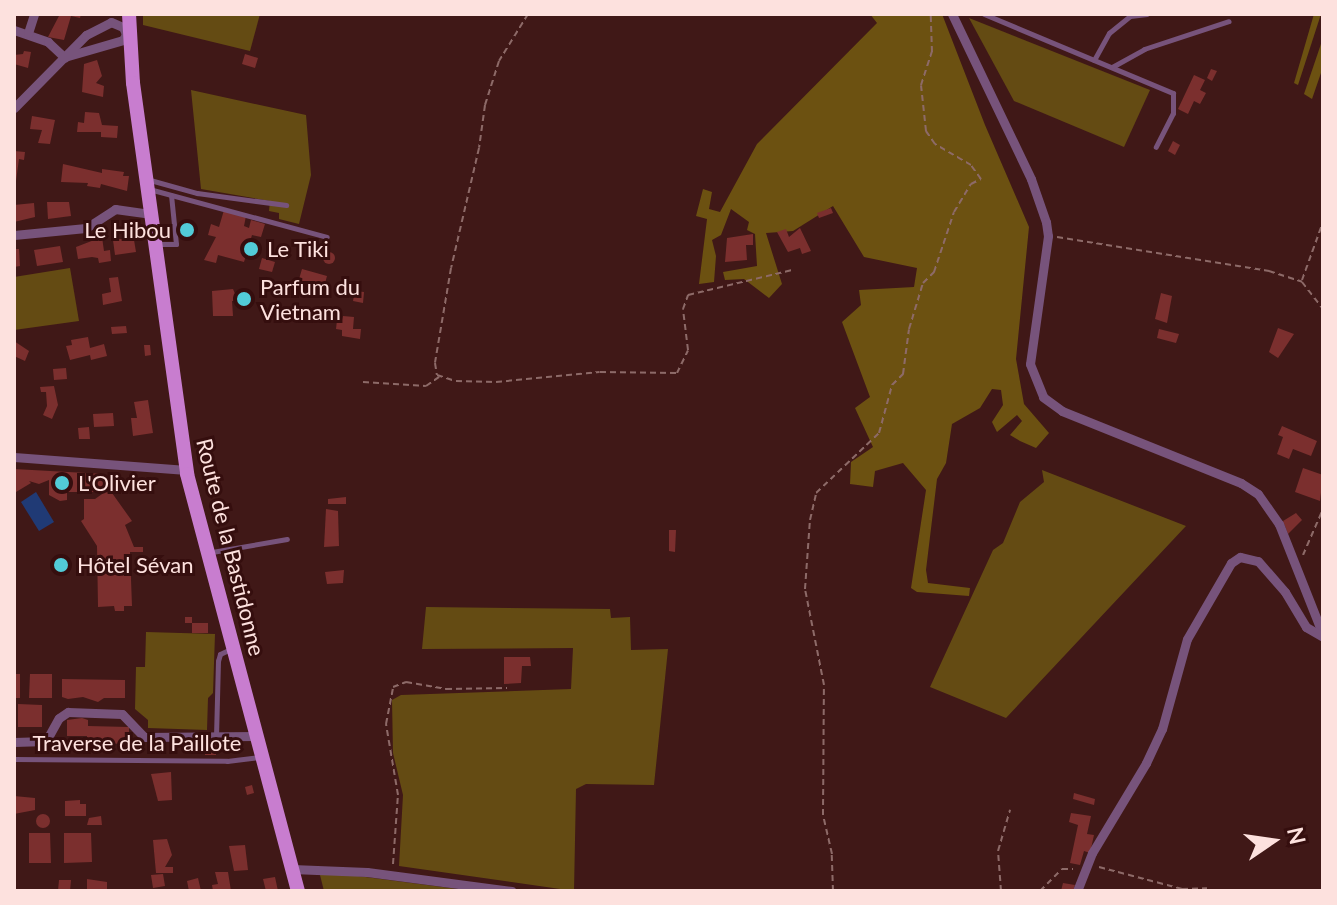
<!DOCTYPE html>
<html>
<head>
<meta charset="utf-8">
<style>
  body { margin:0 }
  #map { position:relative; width:1337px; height:905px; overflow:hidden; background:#401817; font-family:Lato,sans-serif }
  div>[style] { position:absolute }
  .green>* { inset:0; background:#644b13 }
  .forest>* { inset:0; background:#6c5111 }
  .water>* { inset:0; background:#203a75 }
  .building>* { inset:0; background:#7b2f2e }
  .round { border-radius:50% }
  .path>* { height:2px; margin-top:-1px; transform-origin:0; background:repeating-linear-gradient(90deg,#8d6a68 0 6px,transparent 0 10px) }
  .lane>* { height:5px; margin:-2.5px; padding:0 2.5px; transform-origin:2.5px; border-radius:2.5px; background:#77537b }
  .street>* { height:9px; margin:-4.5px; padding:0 4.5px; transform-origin:4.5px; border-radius:4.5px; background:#77537b }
  .primary>* { height:14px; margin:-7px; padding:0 7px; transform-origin:7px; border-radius:7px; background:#c87dcf }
  .dots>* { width:22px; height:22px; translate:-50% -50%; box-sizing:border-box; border:4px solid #350e0e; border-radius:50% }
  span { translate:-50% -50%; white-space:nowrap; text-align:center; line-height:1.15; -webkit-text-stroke:6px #350e0e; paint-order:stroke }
  .poi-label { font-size:22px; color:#fde1de }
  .right { translate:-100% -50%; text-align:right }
  .left { translate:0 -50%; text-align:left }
  .street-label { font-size:22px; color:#fde1de }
  .frame { position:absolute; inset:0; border:16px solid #fde1de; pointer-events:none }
  .north { position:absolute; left:1233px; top:801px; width:80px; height:80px; -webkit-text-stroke:6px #350e0e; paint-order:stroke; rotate:77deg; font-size:22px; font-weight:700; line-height:32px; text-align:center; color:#fde1de }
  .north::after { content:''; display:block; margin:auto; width:28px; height:36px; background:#fde1de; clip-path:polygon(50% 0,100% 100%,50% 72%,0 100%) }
</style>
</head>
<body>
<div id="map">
  <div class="green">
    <div style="clip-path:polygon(143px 14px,260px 14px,250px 51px,143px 25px)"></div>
    <div style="clip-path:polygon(969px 18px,1150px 90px,1124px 147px,1014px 101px)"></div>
    <div style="clip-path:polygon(191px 90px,306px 115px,311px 175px,299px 224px,279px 219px,279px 213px,269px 211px,270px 201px,201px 189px)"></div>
    <div style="clip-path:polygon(70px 268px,79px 321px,14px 330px,14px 277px)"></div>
    <div style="clip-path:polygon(1042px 470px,1186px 526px,1006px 718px,930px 687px,993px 550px,1003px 543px,1020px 502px,1044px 482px)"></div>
    <div style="clip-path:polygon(426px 607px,610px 609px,611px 618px,630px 617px,631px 650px,668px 649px,654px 785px,586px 784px,576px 789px,574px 891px,399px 866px,403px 795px,393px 753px,392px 700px,401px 695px,571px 689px,573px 648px,422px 649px)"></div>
    <div style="clip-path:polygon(146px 632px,215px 634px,213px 693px,208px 698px,207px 730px,148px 728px,148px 720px,135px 709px,136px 667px,145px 667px)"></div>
    <div style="clip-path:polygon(319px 871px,473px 891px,324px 891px)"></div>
  </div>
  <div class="forest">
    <div style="clip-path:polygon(870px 14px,942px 14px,985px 125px,1029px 227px,1016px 359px,1024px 404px,1049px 433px,1036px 448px,1020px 441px,1010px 435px,1022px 421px,1017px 415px,997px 432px,992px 422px,1003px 405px,1001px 390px,992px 389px,980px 408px,952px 424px,946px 463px,937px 479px,926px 570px,928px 583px,970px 588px,969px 596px,917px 592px,911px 588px,926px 490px,903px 463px,875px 471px,873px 487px,850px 484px,851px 462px,873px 447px,855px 408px,870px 397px,842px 322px,861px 305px,859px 290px,914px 287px,917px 268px,864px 257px,833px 206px,793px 231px,766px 233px,782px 284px,769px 298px,744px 279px,725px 280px,723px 272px,757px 266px,755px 234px,747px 230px,749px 222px,731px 209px,721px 235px,712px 240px,716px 256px,714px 282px,699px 284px,707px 219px,696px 216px,703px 189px,712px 192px,709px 209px,720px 212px,757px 144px,877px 23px)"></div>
    <div style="clip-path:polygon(1314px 14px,1321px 14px,1298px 85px,1294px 83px)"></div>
    <div style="clip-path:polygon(1323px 38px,1323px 67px,1312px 99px,1304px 94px)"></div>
  </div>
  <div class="water">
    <div style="clip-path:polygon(36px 492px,54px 522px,39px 531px,21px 502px)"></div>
  </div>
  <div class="building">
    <div style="clip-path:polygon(60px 14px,81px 14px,80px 18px,71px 16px,64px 40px,48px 37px)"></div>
    <div style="clip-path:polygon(24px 51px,31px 52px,28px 68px,14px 64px,14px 55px,23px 54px)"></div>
    <div style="clip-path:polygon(245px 54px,258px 58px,255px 68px,242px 64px)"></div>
    <div style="clip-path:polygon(97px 60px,102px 76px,96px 83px,104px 86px,103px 97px,82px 92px,84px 64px)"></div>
    <div style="clip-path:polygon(1211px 69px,1217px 71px,1212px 81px,1207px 78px)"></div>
    <div style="clip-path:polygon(1194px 75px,1205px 80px,1200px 90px,1206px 93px,1200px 104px,1194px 101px,1188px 114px,1178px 109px)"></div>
    <div style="clip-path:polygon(85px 112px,99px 113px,102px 125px,118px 126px,117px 138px,101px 137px,101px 132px,77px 132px,78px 122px,84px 123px)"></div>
    <div style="clip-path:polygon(32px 116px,55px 120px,50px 144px,38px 143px,42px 130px,30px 129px)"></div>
    <div style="clip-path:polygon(1173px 141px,1180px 145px,1175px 155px,1168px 151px)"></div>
    <div style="clip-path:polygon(14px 151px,25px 152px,24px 160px,19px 159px,16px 181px)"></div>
    <div style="clip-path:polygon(63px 164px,102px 173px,102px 169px,124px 172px,123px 176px,129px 176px,127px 191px,101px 184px,100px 188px,87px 186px,88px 183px,61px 182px)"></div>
    <div style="clip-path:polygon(47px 202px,69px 202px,71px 216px,48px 219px)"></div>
    <div style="clip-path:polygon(34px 203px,35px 217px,14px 222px,14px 205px)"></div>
    <div style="clip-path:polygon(831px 208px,833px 213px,819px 218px,817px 213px)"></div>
    <div style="clip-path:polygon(224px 210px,246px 216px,244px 226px,249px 228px,251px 220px,265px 224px,261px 237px,252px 235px,244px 262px,218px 255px,216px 263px,204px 260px,216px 237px,208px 235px,211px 224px,219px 227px)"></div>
    <div style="clip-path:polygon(800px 228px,811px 251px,802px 254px,800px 248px,788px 252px,777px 232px,786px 229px,789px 237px)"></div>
    <div style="clip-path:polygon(753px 234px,753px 245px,746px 245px,747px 260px,725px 262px,727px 238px)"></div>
    <div style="clip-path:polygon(102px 237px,104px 251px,110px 250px,111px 261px,99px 263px,98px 258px,92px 257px,78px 259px,76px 247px)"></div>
    <div style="clip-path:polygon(119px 239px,134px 240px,136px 252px,115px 255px,113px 240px)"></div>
    <div style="clip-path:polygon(60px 246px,63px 262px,37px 266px,34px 250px)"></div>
    <div style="clip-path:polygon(14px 249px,19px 249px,20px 266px,14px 267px)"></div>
    <div class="round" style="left:323px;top:252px;width:12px;height:12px"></div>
    <div style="clip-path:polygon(262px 258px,275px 262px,272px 272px,259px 269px)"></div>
    <div style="clip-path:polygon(302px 269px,327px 276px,324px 287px,310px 283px,309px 289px,297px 286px)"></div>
    <div style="clip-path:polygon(118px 277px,122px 301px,103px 305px,102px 294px,111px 292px,109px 278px)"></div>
    <div style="clip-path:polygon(233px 289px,238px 301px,232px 301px,233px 316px,213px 316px,212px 291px)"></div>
    <div style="clip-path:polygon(355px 291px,364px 292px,363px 303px,353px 301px)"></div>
    <div style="clip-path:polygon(1161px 293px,1172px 296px,1167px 323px,1155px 319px)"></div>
    <div style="clip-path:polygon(343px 316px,354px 317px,353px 329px,361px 329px,360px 339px,342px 336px,342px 330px,336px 329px,337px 320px,342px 320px)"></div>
    <div style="clip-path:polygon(126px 326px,127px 333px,112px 334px,111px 327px)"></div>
    <div style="clip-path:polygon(1278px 328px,1294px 334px,1278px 358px,1269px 352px)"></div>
    <div style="clip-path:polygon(1159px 329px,1179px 334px,1176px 343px,1157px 338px)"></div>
    <div style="clip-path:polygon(88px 337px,90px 348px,104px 344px,107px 356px,91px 360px,90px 355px,70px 360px,66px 346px,72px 345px,71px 340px)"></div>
    <div style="clip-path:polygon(14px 341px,29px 351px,25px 361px,14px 356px)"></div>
    <div style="clip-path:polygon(144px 345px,150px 345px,151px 355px,145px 356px)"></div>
    <div style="clip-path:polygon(66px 368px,67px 379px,54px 380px,53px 369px)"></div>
    <div style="clip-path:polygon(54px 386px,58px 405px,52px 419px,43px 415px,47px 406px,46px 392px,41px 392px,40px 387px)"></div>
    <div style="clip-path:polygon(148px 400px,153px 433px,133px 436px,131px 418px,137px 418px,134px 402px)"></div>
    <div style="clip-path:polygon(113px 413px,114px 426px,94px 427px,93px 414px)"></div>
    <div style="clip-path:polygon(1282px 426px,1317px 441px,1311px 456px,1293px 449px,1289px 459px,1277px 454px,1283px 437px,1278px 435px)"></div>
    <div style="clip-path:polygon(89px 427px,90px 439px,79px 439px,78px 428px)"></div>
    <div style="clip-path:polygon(1303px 468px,1323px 475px,1320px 501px,1295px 492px)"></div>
    <div style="clip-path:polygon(14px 469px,104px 474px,104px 486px,93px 492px,67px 492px,67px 500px,60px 501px,49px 495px,49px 480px,39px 484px,29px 481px,31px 483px,16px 492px)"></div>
    <div style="clip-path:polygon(105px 492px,112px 493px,132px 521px,125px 525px,134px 547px,143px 547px,143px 552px,130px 552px,132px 606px,124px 606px,124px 611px,115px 611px,114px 606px,98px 607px,97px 546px,81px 521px,84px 519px,84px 499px,95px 499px)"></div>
    <div style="clip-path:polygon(346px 497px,346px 504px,328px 504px,328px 499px)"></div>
    <div style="clip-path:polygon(326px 509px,338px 511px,339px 546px,324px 547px)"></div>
    <div style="clip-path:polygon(1296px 513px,1302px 520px,1288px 534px,1283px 521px)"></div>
    <div style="clip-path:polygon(669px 530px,676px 530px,675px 552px,669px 551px)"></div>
    <div style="clip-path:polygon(344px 570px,343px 583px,327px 584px,325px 572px)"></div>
    <div style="clip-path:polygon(185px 617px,192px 617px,192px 623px,208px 623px,208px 633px,192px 633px,192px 623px,185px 623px)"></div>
    <div style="clip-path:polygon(504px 657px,530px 657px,531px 666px,522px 666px,521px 683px,504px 684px)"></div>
    <div style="clip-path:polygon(14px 674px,20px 674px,20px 698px,14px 698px)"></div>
    <div style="clip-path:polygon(30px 674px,52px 674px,52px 698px,29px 698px)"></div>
    <div style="clip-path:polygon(62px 679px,125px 680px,125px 698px,104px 698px,98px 702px,83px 697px,68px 699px,62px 697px)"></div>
    <div style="clip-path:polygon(18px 704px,42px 705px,42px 727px,18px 727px)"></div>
    <div style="clip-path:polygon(82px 718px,88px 720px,88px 726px,129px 727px,129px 744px,87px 743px,87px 736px,67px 736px,67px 720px)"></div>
    <div style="clip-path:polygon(205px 744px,216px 744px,216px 755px,205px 755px)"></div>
    <div style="clip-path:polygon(171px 772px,172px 800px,158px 801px,151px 774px)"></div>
    <div style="clip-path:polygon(252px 785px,254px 793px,247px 795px,245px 787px)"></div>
    <div style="clip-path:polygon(1074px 793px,1095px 799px,1094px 805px,1073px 799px)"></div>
    <div style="clip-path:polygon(14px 796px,35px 798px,35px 810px,14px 814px)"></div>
    <div style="clip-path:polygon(80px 800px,80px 804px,86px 804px,86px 816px,65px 816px,65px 801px)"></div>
    <div style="clip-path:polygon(1071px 813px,1091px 816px,1087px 834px,1094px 835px,1090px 853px,1084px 851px,1080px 865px,1070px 863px,1078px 825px,1069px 822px)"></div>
    <div class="round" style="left:36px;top:814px;width:14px;height:14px"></div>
    <div style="clip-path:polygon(101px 816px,102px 825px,87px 825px,89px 818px)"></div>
    <div style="clip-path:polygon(29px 833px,50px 833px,51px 863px,29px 863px)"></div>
    <div style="clip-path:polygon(64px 833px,91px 833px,92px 862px,64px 863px)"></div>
    <div style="clip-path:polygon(167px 839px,172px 855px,165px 867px,173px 867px,173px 873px,156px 873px,153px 840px)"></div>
    <div style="clip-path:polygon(245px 845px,248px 870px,234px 871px,229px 846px)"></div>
    <div style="clip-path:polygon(215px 872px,228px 872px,231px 891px,213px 891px,212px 885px,218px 884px)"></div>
    <div style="clip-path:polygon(163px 874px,165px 886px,153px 888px,151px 875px)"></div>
    <div style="clip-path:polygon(275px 877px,278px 891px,266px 891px,263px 879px)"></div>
    <div style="clip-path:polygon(198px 878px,201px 891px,189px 891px,187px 881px)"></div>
    <div style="clip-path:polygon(87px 879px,107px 882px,107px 889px,87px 889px)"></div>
    <div style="clip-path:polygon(59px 880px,71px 880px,70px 891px,58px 891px)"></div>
    <div style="clip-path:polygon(1063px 883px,1075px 885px,1073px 891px,1061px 891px)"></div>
  </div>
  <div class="path">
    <div style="left:528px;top:14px;width:55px;rotate:121.7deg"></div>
    <div style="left:499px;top:61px;width:46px;rotate:107.7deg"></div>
    <div style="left:485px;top:105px;width:43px;rotate:97.9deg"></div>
    <div style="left:479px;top:148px;width:123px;rotate:103.1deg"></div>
    <div style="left:451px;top:268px;width:96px;rotate:99.6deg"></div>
    <div style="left:435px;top:363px;width:12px;rotate:81deg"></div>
    <div style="left:437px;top:375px;width:20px;rotate:18deg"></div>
    <div style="left:456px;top:381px;width:40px;rotate:1.4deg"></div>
    <div style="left:496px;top:382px;width:104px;rotate:-5.5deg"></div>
    <div style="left:600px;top:372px;width:77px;rotate:0.7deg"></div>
    <div style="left:677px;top:373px;width:25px;rotate:-64deg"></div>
    <div style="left:688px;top:350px;width:41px;rotate:-97deg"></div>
    <div style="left:683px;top:309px;width:15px;rotate:-70deg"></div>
    <div style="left:688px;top:295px;width:107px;rotate:-13.5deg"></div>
    <div style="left:1057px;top:237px;width:215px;rotate:9.1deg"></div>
    <div style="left:1269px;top:271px;width:35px;rotate:18deg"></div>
    <div style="left:1302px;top:282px;width:34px;rotate:52deg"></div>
    <div style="left:1302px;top:280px;width:62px;rotate:-70.1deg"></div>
    <div style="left:363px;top:382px;width:63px;rotate:3.6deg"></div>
    <div style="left:426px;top:386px;width:16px;rotate:-35deg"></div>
    <div style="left:1303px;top:555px;width:50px;rotate:-66.5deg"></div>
    <div style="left:393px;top:864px;width:69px;rotate:-85.9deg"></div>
    <div style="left:398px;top:795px;width:72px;rotate:-99.6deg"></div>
    <div style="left:386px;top:724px;width:38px;rotate:-79deg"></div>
    <div style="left:393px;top:687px;width:14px;rotate:-21deg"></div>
    <div style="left:406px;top:682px;width:41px;rotate:9.9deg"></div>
    <div style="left:446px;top:689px;width:61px;rotate:-0.9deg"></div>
    <div style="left:1099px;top:867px;width:86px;rotate:14.8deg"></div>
    <div style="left:1182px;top:889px;width:25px;rotate:-2deg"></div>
    <div style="left:833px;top:891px;width:37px;rotate:-92deg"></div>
    <div style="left:832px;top:854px;width:40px;rotate:-103deg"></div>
    <div style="left:823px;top:815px;width:130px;rotate:-89.6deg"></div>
    <div style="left:824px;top:685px;width:98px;rotate:-101.2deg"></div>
    <div style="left:805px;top:589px;width:69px;rotate:-85.9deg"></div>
    <div style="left:810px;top:520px;width:28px;rotate:-77deg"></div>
    <div style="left:816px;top:493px;width:87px;rotate:-43.6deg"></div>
    <div style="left:879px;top:433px;width:50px;rotate:-74.8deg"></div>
    <div style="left:892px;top:385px;width:16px;rotate:-45deg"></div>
    <div style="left:903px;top:374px;width:45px;rotate:-82.4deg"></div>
    <div style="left:909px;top:329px;width:48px;rotate:-73.1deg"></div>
    <div style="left:923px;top:283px;width:16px;rotate:-45deg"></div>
    <div style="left:934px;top:272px;width:63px;rotate:-71.6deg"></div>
    <div style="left:954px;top:212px;width:33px;rotate:-59deg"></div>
    <div style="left:971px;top:184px;width:11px;rotate:-27deg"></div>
    <div style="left:981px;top:179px;width:17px;rotate:-126deg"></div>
    <div style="left:971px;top:165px;width:42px;rotate:-149.7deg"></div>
    <div style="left:935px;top:144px;width:16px;rotate:-125deg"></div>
    <div style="left:926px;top:131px;width:46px;rotate:-96.2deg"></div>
    <div style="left:921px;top:85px;width:35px;rotate:-72deg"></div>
    <div style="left:932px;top:52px;width:38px;rotate:-92deg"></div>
    <div style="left:1001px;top:891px;width:40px;rotate:-94.3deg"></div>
    <div style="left:998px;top:851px;width:43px;rotate:-73.7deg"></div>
    <div style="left:1040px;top:891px;width:31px;rotate:-45deg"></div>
    <div style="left:1062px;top:869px;width:11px"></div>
  </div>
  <div class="lane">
    <div style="left:984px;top:14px;width:205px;rotate:22.7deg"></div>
    <div style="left:1173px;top:93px;width:20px;rotate:90deg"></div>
    <div style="left:1173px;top:113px;width:38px;rotate:117deg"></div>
    <div style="left:1094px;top:60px;width:31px;rotate:-61deg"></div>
    <div style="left:1109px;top:33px;width:27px;rotate:-39deg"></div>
    <div style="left:1130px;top:16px;width:17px;rotate:-7deg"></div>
    <div style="left:1112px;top:67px;width:37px;rotate:-29deg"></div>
    <div style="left:1144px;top:49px;width:89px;rotate:-18.2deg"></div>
    <div style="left:150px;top:180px;width:49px;rotate:15.5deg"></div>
    <div style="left:197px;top:193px;width:90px;rotate:7.7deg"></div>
    <div style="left:149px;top:189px;width:184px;rotate:15.1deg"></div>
    <div style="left:157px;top:244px;width:19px"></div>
    <div style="left:176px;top:244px;width:49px;rotate:-95.8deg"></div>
    <div style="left:212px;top:552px;width:76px;rotate:-9.8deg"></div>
    <div style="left:216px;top:737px;width:76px;rotate:-88.5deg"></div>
    <div style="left:218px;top:661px;width:7px;rotate:-74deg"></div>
    <div style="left:220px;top:654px;width:14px;rotate:-25deg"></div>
    <div style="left:14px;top:759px;width:213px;rotate:0.5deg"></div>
    <div style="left:227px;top:761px;width:33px;rotate:-7deg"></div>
  </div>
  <div class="street">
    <div style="left:952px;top:14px;width:183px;rotate:64.4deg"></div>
    <div style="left:1031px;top:179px;width:46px;rotate:70.8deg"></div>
    <div style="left:1046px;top:222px;width:14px;rotate:82deg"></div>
    <div style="left:1048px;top:236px;width:129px;rotate:98deg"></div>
    <div style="left:1030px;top:364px;width:35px;rotate:68deg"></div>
    <div style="left:1043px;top:397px;width:24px;rotate:36deg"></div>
    <div style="left:1062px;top:411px;width:193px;rotate:21.9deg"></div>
    <div style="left:1241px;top:483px;width:20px;rotate:33deg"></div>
    <div style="left:1258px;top:494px;width:37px;rotate:55deg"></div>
    <div style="left:1279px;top:524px;width:119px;rotate:68.4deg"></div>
    <div style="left:14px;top:30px;width:36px;rotate:19deg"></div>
    <div style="left:48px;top:42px;width:23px;rotate:43deg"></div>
    <div style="left:28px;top:33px;width:20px;rotate:-72deg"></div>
    <div style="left:68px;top:56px;width:57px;rotate:-16.2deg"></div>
    <div style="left:123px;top:40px;width:11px;rotate:-63deg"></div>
    <div style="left:14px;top:108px;width:103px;rotate:-45.4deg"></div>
    <div style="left:86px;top:35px;width:28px;rotate:-27deg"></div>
    <div style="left:111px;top:22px;width:13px;rotate:23deg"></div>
    <div style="left:123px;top:27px;width:8px;rotate:67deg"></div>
    <div style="left:14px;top:235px;width:72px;rotate:-5.6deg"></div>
    <div style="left:86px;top:228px;width:35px;rotate:-33deg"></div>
    <div style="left:115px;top:209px;width:37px;rotate:8deg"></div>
    <div style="left:14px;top:457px;width:173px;rotate:4.3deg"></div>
    <div style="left:14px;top:742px;width:32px;rotate:-2deg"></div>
    <div style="left:46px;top:741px;width:26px;rotate:-61deg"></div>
    <div style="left:59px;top:718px;width:11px;rotate:-34deg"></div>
    <div style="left:68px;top:712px;width:54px;rotate:2.1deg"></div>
    <div style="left:122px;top:714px;width:32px;rotate:46deg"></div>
    <div style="left:144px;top:737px;width:111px;rotate:-0.5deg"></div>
    <div style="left:292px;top:869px;width:75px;rotate:2.3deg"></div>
    <div style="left:367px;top:872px;width:146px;rotate:7.5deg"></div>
    <div style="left:1077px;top:891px;width:41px;rotate:-68.5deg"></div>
    <div style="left:1092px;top:853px;width:105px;rotate:-59deg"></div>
    <div style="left:1146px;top:763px;width:38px;rotate:-65deg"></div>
    <div style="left:1162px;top:729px;width:93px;rotate:-74.5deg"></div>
    <div style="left:1187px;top:639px;width:88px;rotate:-59.9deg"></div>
    <div style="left:1231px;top:563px;width:11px;rotate:-34deg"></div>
    <div style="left:1240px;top:557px;width:18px;rotate:13deg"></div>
    <div style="left:1258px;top:561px;width:41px;rotate:48.9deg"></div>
    <div style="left:1285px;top:592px;width:41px;rotate:59deg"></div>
    <div style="left:1306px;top:627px;width:20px;rotate:30deg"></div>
  </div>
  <div class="primary">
    <div style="left:129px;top:14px;width:69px;rotate:86.7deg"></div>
    <div style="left:133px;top:83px;width:395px;rotate:82.1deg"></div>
    <div style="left:187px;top:474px;width:432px;rotate:75.1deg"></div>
  </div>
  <div class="dots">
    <div style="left:187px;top:230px;background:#52cbd7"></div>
    <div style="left:251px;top:249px;background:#52cbd7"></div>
    <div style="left:244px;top:299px;background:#52cbd7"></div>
    <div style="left:62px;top:483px;background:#52cbd7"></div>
    <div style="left:61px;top:565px;background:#52cbd7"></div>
  </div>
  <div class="poi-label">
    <span class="right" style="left:171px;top:230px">Le Hibou</span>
    <span class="left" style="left:267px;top:249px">Le Tiki</span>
    <span class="left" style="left:260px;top:299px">Parfum du<br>Vietnam</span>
    <span class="left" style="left:78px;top:483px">L'Olivier</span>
    <span class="left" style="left:77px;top:565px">Hôtel Sévan</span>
  </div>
  <div class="street-label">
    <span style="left:231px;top:547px;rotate:76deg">Route de la Bastidonne</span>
    <span style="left:137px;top:743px">Traverse de la Paillote</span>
  </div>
  <div class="frame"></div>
  <div class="north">N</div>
</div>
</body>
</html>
